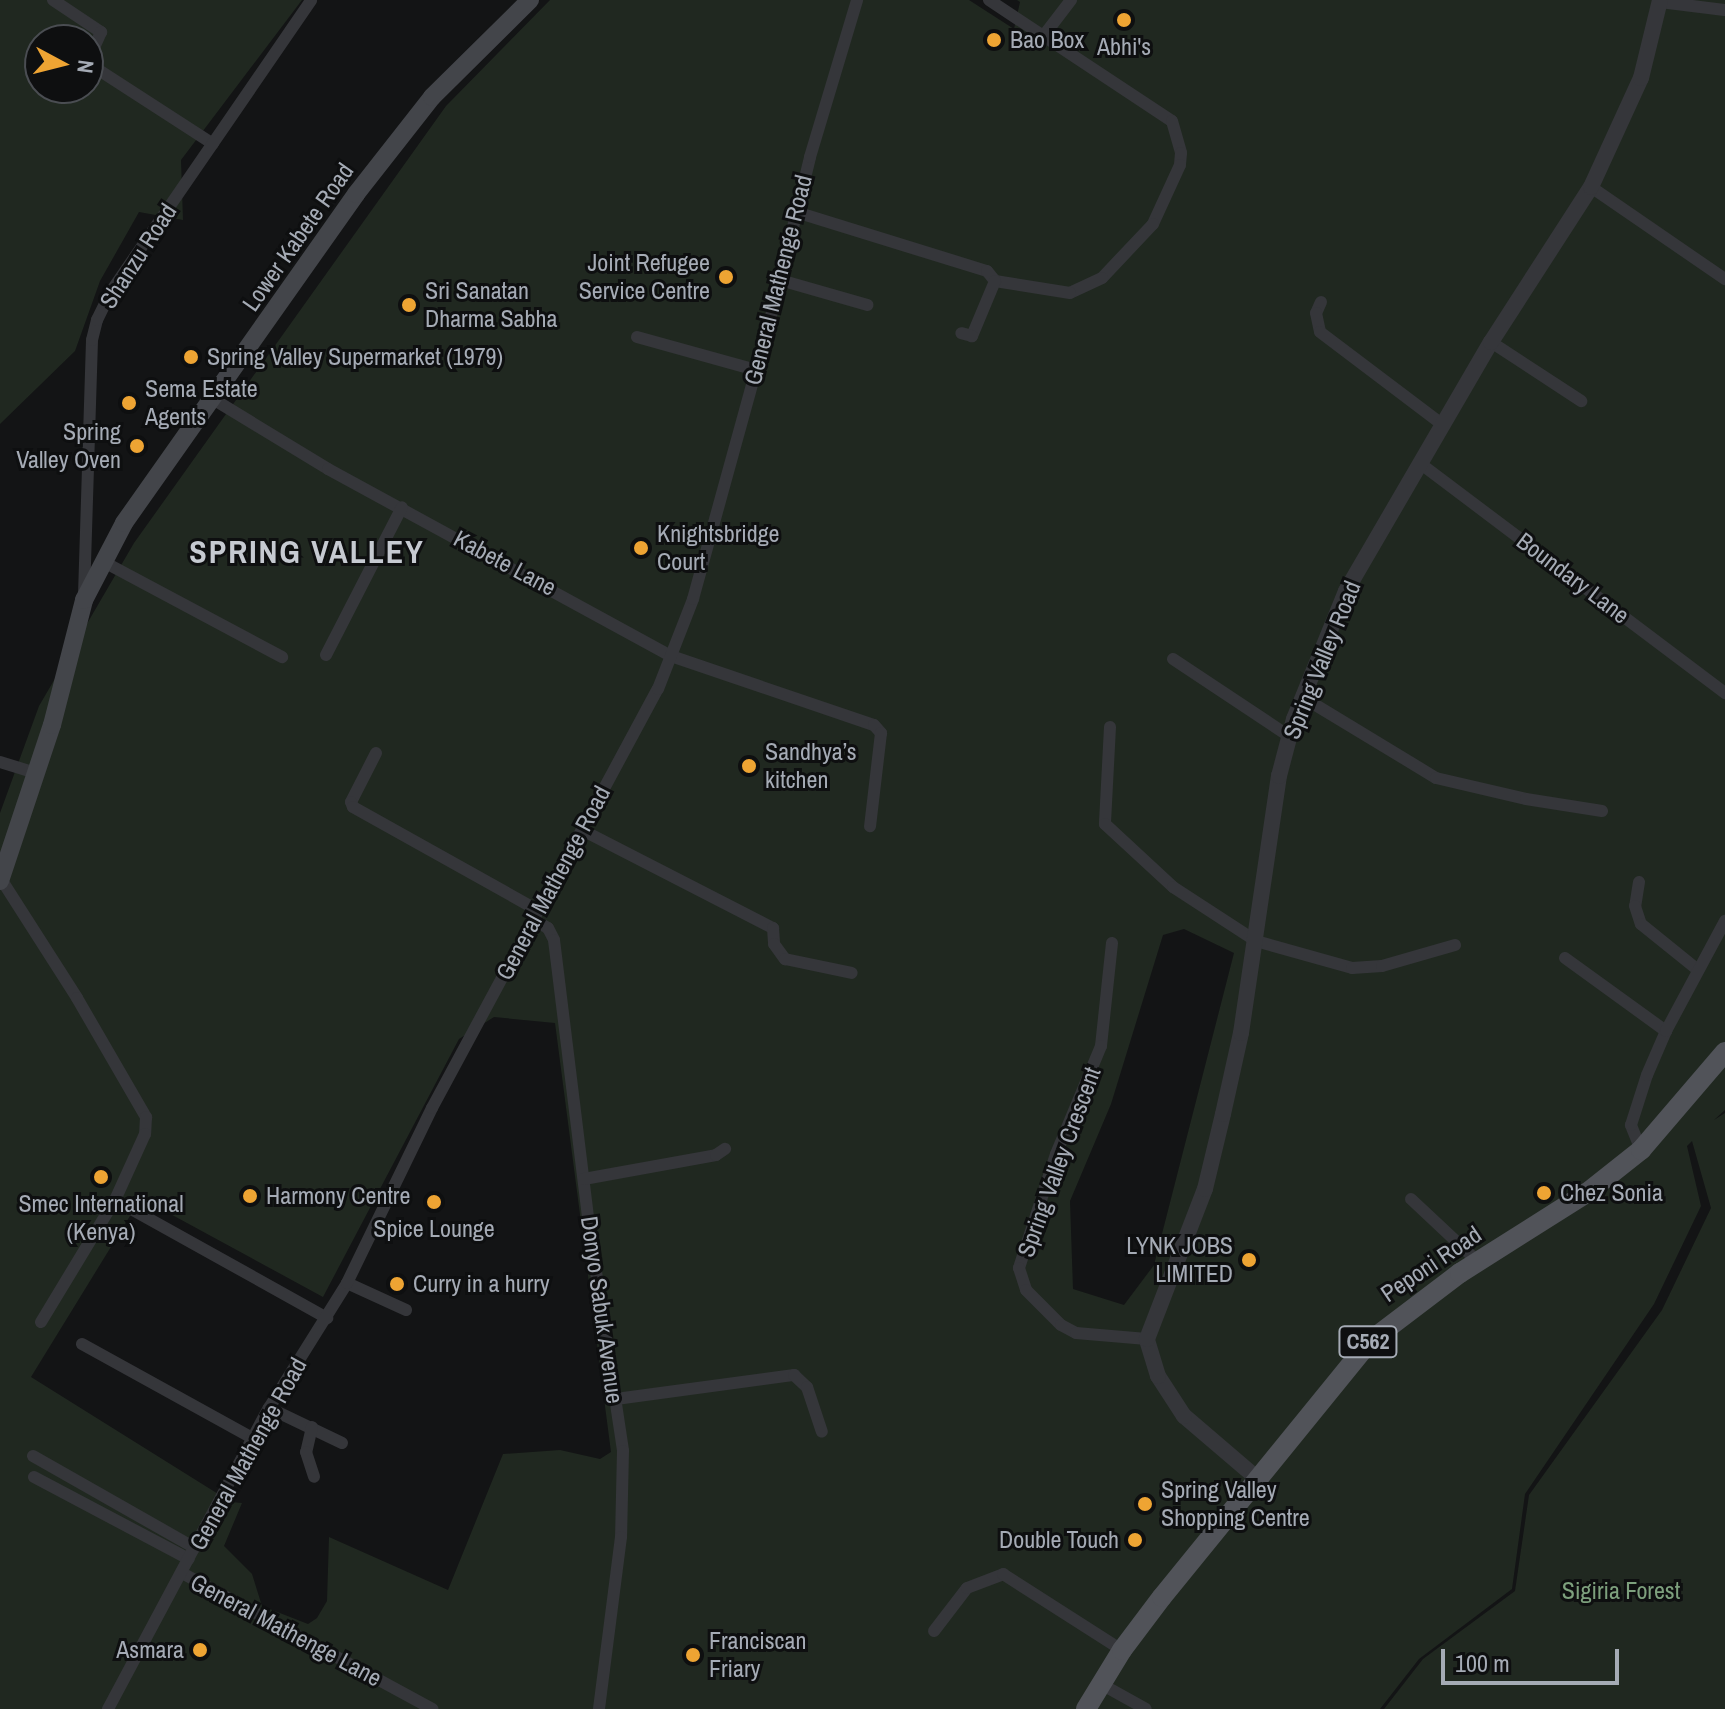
<!DOCTYPE html>
<html>
<head>
<meta charset="utf-8">
<style>
  body { margin:0 }
  #map { position:relative; width:1725px; height:1709px; overflow:hidden; background:#131415; font-family:"Archivo Narrow",sans-serif }
  div>[style] { position:absolute }
  .green>* { inset:0; background:#202820 }
  .minor>* { height:12px; margin:-6px; padding:0 6px; transform-origin:6px; border-radius:6px; background:#35363a }
  .tertiary>* { height:16px; margin:-8px; padding:0 8px; transform-origin:8px; border-radius:8px; background:#35363a }
  .secondary>* { height:18px; margin:-9px; padding:0 9px; transform-origin:9px; border-radius:9px; background:#43454a }
  .primary>* { height:20px; margin:-10px; padding:0 10px; transform-origin:10px; border-radius:10px; background:#515359 }
  .dots>* { width:22px; height:22px; translate:-50% -50%; box-sizing:border-box; border:4px solid #0e0f10; border-radius:50% }
  span { translate:-50% -50%; white-space:nowrap; text-align:center; line-height:1.15; -webkit-text-stroke:6px #0e0f10; paint-order:stroke }
  .shield-label span { padding:2px 6px; background:#0e0f10; border:2px solid; border-radius:6px; -webkit-text-stroke-width:0 }
  .shield-label { font-size:22px; color:#a5abb5; font-weight:700 }
  .poi-label { font-size:24px; color:#a5abb5 }
  .left { translate:0 -50%; text-align:left }
  .right { translate:-100% -50%; text-align:right }
  .street-label { font-size:24px; color:#a5abb5 }
  .park-label { font-size:24px; color:#7da07d }
  .district-label { font-size:32px; color:#c6cad1; font-weight:700; letter-spacing:2px }
  .north { position:absolute; left:24px; top:24px; width:80px; height:80px; box-sizing:border-box; background:#0e0f10; border:2px solid #4a4d52; border-radius:50%; rotate:97deg; font-size:22px; font-weight:700; line-height:32px; text-align:center; color:#a5abb5 }
  .north::after { content:''; display:block; margin:auto; width:28px; height:36px; background:#eea433; clip-path:polygon(50% 0,100% 100%,50% 72%,0 100%) }
  .scale { position:absolute; left:1441px; top:1649px; width:178px; height:36px; box-sizing:border-box; border:4px solid #a5abb5; border-top:0; padding-left:10px; font-size:24px; line-height:28px; white-space:nowrap; color:#a5abb5; -webkit-text-stroke:6px #0e0f10; paint-order:stroke }
</style>
</head>
<body>
<div id="map">
  <div class="green">
    <div style="clip-path:polygon(evenodd,0 0,302px 0,181px 160px,183px 220px,139px 212px,100px 281px,75px 351px,0 424px,0 0,40px 40px,88px 40px,88px 88px,40px 88px,40px 40px)"></div>
    <div style="clip-path:polygon(evenodd,550px 0,969px 0,1014px 29px,1020px 2px,1017px 0,1725px 0,1725px 1110px,1714px 1120px,1725px 1113px,1725px 1709px,1384px 1709px,1423px 1659px,1515px 1591px,1529px 1495px,1662px 1310px,1711px 1208px,1692px 1141px,1687px 1146px,1701px 1206px,1654px 1304px,1525px 1494px,1512px 1589px,1419px 1659px,1380px 1709px,0 1709px,0 813px,39px 706px,134px 543px,446px 106px,550px 0,1184px 929px,1234px 953px,1154px 1265px,1124px 1305px,1073px 1289px,1070px 1201px,1111px 1104px,1163px 935px,1184px 929px,550px 0,494px 1017px,555px 1023px,611px 1452px,600px 1459px,560px 1450px,503px 1454px,448px 1590px,329px 1537px,327px 1601px,317px 1618px,308px 1624px,262px 1606px,252px 1574px,224px 1546px,242px 1503px,231px 1502px,31px 1377px,141px 1198px,323px 1297px,459px 1039px,494px 1017px)"></div>
  </div>
  <div class="minor">
    <div style="left:53px;top:0;width:58px;rotate:33.7deg"></div>
    <div style="left:101px;top:32px;width:30px;rotate:114deg"></div>
    <div style="left:89px;top:59px;width:6px;rotate:72deg"></div>
    <div style="left:91px;top:65px;width:145px;rotate:32.9deg"></div>
    <div style="left:989px;top:0;width:219px;rotate:33.5deg"></div>
    <div style="left:1172px;top:121px;width:33px;rotate:74deg"></div>
    <div style="left:1181px;top:153px;width:12px;rotate:95deg"></div>
    <div style="left:1180px;top:165px;width:65px;rotate:114.6deg"></div>
    <div style="left:1153px;top:224px;width:74px;rotate:133.4deg"></div>
    <div style="left:1102px;top:278px;width:35px;rotate:155deg"></div>
    <div style="left:1070px;top:293px;width:76px;rotate:-170.9deg"></div>
    <div style="left:1660px;top:2px;width:65px;rotate:7deg"></div>
    <div style="left:1045px;top:34px;width:43px;rotate:-52.6deg"></div>
    <div style="left:1591px;top:187px;width:163px;rotate:34.5deg"></div>
    <div style="left:796px;top:212px;width:200px;rotate:17.2deg"></div>
    <div style="left:987px;top:271px;width:13px;rotate:51deg"></div>
    <div style="left:995px;top:281px;width:60px;rotate:112.7deg"></div>
    <div style="left:972px;top:336px;width:11px;rotate:-165deg"></div>
    <div style="left:780px;top:280px;width:91px;rotate:15.9deg"></div>
    <div style="left:1321px;top:302px;width:12px;rotate:114deg"></div>
    <div style="left:1316px;top:313px;width:19px;rotate:78deg"></div>
    <div style="left:1320px;top:332px;width:154px;rotate:37.1deg"></div>
    <div style="left:637px;top:337px;width:123px;rotate:15.5deg"></div>
    <div style="left:1491px;top:342px;width:108px;rotate:33.2deg"></div>
    <div style="left:213px;top:399px;width:135px;rotate:31.3deg"></div>
    <div style="left:328px;top:469px;width:391px;rotate:28.6deg"></div>
    <div style="left:671px;top:656px;width:214px;rotate:18.8deg"></div>
    <div style="left:874px;top:725px;width:11px;rotate:49deg"></div>
    <div style="left:881px;top:733px;width:94px;rotate:96.7deg"></div>
    <div style="left:1421px;top:464px;width:381px;rotate:37deg"></div>
    <div style="left:104px;top:562px;width:202px;rotate:28.1deg"></div>
    <div style="left:84px;top:595px;width:255px;rotate:-88.2deg"></div>
    <div style="left:92px;top:340px;width:21px;rotate:-76deg"></div>
    <div style="left:97px;top:320px;width:30px;rotate:-64deg"></div>
    <div style="left:110px;top:293px;width:355px;rotate:-55.5deg"></div>
    <div style="left:326px;top:655px;width:166px;rotate:-62.8deg"></div>
    <div style="left:1173px;top:659px;width:139px;rotate:33.6deg"></div>
    <div style="left:1304px;top:698px;width:154px;rotate:31.2deg"></div>
    <div style="left:1436px;top:778px;width:92px;rotate:13.1deg"></div>
    <div style="left:1526px;top:799px;width:77px;rotate:9deg"></div>
    <div style="left:1110px;top:727px;width:97px;rotate:93deg"></div>
    <div style="left:1105px;top:824px;width:93px;rotate:42.8deg"></div>
    <div style="left:1173px;top:887px;width:99px;rotate:33deg"></div>
    <div style="left:1256px;top:941px;width:100px;rotate:15.7deg"></div>
    <div style="left:1352px;top:968px;width:30px;rotate:-4deg"></div>
    <div style="left:1382px;top:966px;width:76px;rotate:-16deg"></div>
    <div style="left:376px;top:753px;width:55px;rotate:117deg"></div>
    <div style="left:351px;top:802px;width:5px;rotate:68deg"></div>
    <div style="left:353px;top:807px;width:213px;rotate:29.2deg"></div>
    <div style="left:0;top:762px;width:39px;rotate:17deg"></div>
    <div style="left:582px;top:830px;width:215px;rotate:27.2deg"></div>
    <div style="left:773px;top:928px;width:16px;rotate:86deg"></div>
    <div style="left:774px;top:944px;width:19px;rotate:54deg"></div>
    <div style="left:785px;top:959px;width:68px;rotate:11.8deg"></div>
    <div style="left:1px;top:879px;width:141px;rotate:57.4deg"></div>
    <div style="left:77px;top:998px;width:138px;rotate:59.9deg"></div>
    <div style="left:146px;top:1117px;width:17px;rotate:93deg"></div>
    <div style="left:145px;top:1134px;width:72px;rotate:114.4deg"></div>
    <div style="left:115px;top:1200px;width:243px;rotate:29.1deg"></div>
    <div style="left:1639px;top:882px;width:24px;rotate:99deg"></div>
    <div style="left:1635px;top:906px;width:19px;rotate:72deg"></div>
    <div style="left:1641px;top:924px;width:73px;rotate:38.9deg"></div>
    <div style="left:534px;top:920px;width:16px;rotate:30deg"></div>
    <div style="left:548px;top:928px;width:13px;rotate:63deg"></div>
    <div style="left:554px;top:940px;width:294px;rotate:83deg"></div>
    <div style="left:590px;top:1232px;width:221px;rotate:81.4deg"></div>
    <div style="left:623px;top:1451px;width:86px;rotate:91.3deg"></div>
    <div style="left:621px;top:1537px;width:173px;rotate:97.3deg"></div>
    <div style="left:1112px;top:943px;width:104px;rotate:96.1deg"></div>
    <div style="left:1101px;top:1046px;width:117px;rotate:112.6deg"></div>
    <div style="left:1056px;top:1154px;width:120px;rotate:108deg"></div>
    <div style="left:1019px;top:1268px;width:23px;rotate:72deg"></div>
    <div style="left:1026px;top:1290px;width:49px;rotate:45deg"></div>
    <div style="left:1061px;top:1325px;width:17px;rotate:28deg"></div>
    <div style="left:1076px;top:1333px;width:71px;rotate:4.8deg"></div>
    <div style="left:1565px;top:958px;width:125px;rotate:35.9deg"></div>
    <div style="left:1641px;top:1150px;width:27px;rotate:-112deg"></div>
    <div style="left:1631px;top:1125px;width:52px;rotate:-72.3deg"></div>
    <div style="left:1647px;top:1075px;width:48px;rotate:-66.6deg"></div>
    <div style="left:1666px;top:1031px;width:125px;rotate:-61.8deg"></div>
    <div style="left:584px;top:1179px;width:134px;rotate:-10.3deg"></div>
    <div style="left:716px;top:1155px;width:11px;rotate:-34deg"></div>
    <div style="left:1411px;top:1199px;width:92px;rotate:43.2deg"></div>
    <div style="left:347px;top:1283px;width:65px;rotate:24.6deg"></div>
    <div style="left:41px;top:1322px;width:143px;rotate:-58.8deg"></div>
    <div style="left:82px;top:1344px;width:194px;rotate:28.9deg"></div>
    <div style="left:616px;top:1399px;width:180px;rotate:-7.7deg"></div>
    <div style="left:794px;top:1375px;width:18px;rotate:43deg"></div>
    <div style="left:807px;top:1387px;width:47px;rotate:71.6deg"></div>
    <div style="left:269px;top:1408px;width:81px;rotate:25.6deg"></div>
    <div style="left:312px;top:1427px;width:26px;rotate:103deg"></div>
    <div style="left:306px;top:1452px;width:26px;rotate:72deg"></div>
    <div style="left:33px;top:1456px;width:186px;rotate:29.6deg"></div>
    <div style="left:34px;top:1477px;width:175px;rotate:27.9deg"></div>
    <div style="left:182px;top:1573px;width:285px;rotate:28.5deg"></div>
    <div style="left:934px;top:1631px;width:54px;rotate:-52.5deg"></div>
    <div style="left:967px;top:1588px;width:39px;rotate:-21deg"></div>
    <div style="left:1003px;top:1574px;width:141px;rotate:32.6deg"></div>
    <div style="left:1101px;top:1684px;width:51px;rotate:29.1deg"></div>
    <div style="left:108px;top:1709px;width:341px;rotate:-61.9deg"></div>
    <div style="left:269px;top:1408px;width:147px;rotate:-58deg"></div>
    <div style="left:347px;top:1283px;width:195px;rotate:-64.1deg"></div>
    <div style="left:432px;top:1108px;width:476px;rotate:-61.7deg"></div>
    <div style="left:658px;top:689px;width:97px;rotate:-68.7deg"></div>
    <div style="left:693px;top:599px;width:309px;rotate:-74.6deg"></div>
    <div style="left:775px;top:301px;width:148px;rotate:-76.3deg"></div>
    <div style="left:810px;top:157px;width:164px;rotate:-73.3deg"></div>
  </div>
  <div class="tertiary">
    <div style="left:1259px;top:1480px;width:99px;rotate:-139.5deg"></div>
    <div style="left:1184px;top:1416px;width:48px;rotate:-123deg"></div>
    <div style="left:1158px;top:1376px;width:39px;rotate:-107deg"></div>
    <div style="left:1147px;top:1339px;width:161px;rotate:-68.9deg"></div>
    <div style="left:1205px;top:1189px;width:77px;rotate:-76.5deg"></div>
    <div style="left:1223px;top:1114px;width:83px;rotate:-77.5deg"></div>
    <div style="left:1241px;top:1033px;width:260px;rotate:-81.6deg"></div>
    <div style="left:1279px;top:776px;width:59px;rotate:-75.3deg"></div>
    <div style="left:1294px;top:719px;width:138px;rotate:-67.9deg"></div>
    <div style="left:1346px;top:591px;width:288px;rotate:-59.8deg"></div>
    <div style="left:1491px;top:342px;width:184px;rotate:-57.2deg"></div>
    <div style="left:1591px;top:187px;width:120px;rotate:-65.4deg"></div>
    <div style="left:1641px;top:78px;width:80px;rotate:-76.3deg"></div>
  </div>
  <div class="secondary">
    <div style="left:0;top:881px;width:164px;rotate:-71.6deg"></div>
    <div style="left:52px;top:725px;width:129px;rotate:-75.6deg"></div>
    <div style="left:84px;top:600px;width:87px;rotate:-62.5deg"></div>
    <div style="left:124px;top:523px;width:403px;rotate:-54.8deg"></div>
    <div style="left:356px;top:194px;width:123px;rotate:-51.9deg"></div>
    <div style="left:432px;top:97px;width:138px;rotate:-44.7deg"></div>
  </div>
  <div class="primary">
    <div style="left:1086px;top:1709px;width:69px;rotate:-58.6deg"></div>
    <div style="left:1122px;top:1650px;width:66px;rotate:-53deg"></div>
    <div style="left:1162px;top:1597px;width:328px;rotate:-50.9deg"></div>
    <div style="left:1369px;top:1342px;width:114px;rotate:-37.2deg"></div>
    <div style="left:1460px;top:1273px;width:151px;rotate:-32.3deg"></div>
    <div style="left:1588px;top:1192px;width:68px;rotate:-38.4deg"></div>
    <div style="left:1641px;top:1150px;width:129px;rotate:-49.4deg"></div>
  </div>
  <div class="dots">
    <div style="left:1124px;top:20px;background:#eea433"></div>
    <div style="left:994px;top:40px;background:#eea433"></div>
    <div style="left:726px;top:277px;background:#eea433"></div>
    <div style="left:409px;top:305px;background:#eea433"></div>
    <div style="left:191px;top:357px;background:#eea433"></div>
    <div style="left:129px;top:403px;background:#eea433"></div>
    <div style="left:137px;top:446px;background:#eea433"></div>
    <div style="left:641px;top:548px;background:#eea433"></div>
    <div style="left:749px;top:766px;background:#eea433"></div>
    <div style="left:101px;top:1177px;background:#eea433"></div>
    <div style="left:1544px;top:1193px;background:#eea433"></div>
    <div style="left:250px;top:1196px;background:#eea433"></div>
    <div style="left:434px;top:1202px;background:#eea433"></div>
    <div style="left:1249px;top:1260px;background:#eea433"></div>
    <div style="left:397px;top:1284px;background:#eea433"></div>
    <div style="left:1145px;top:1504px;background:#eea433"></div>
    <div style="left:1135px;top:1540px;background:#eea433"></div>
    <div style="left:200px;top:1650px;background:#eea433"></div>
    <div style="left:693px;top:1655px;background:#eea433"></div>
  </div>
  <div class="shield-label">
    <span style="left:1368px;top:1342px">C562</span>
  </div>
  <div class="poi-label">
    <span class="left" style="left:1010px;top:40px">Bao Box</span>
    <span style="left:1124px;top:47px">Abhi's</span>
    <span class="right" style="left:710px;top:277px">Joint Refugee<br>Service Centre</span>
    <span class="left" style="left:425px;top:305px">Sri Sanatan<br>Dharma Sabha</span>
    <span class="left" style="left:207px;top:357px">Spring Valley Supermarket (1979)</span>
    <span class="left" style="left:145px;top:403px">Sema Estate<br>Agents</span>
    <span class="right" style="left:121px;top:446px">Spring<br>Valley Oven</span>
    <span class="left" style="left:657px;top:548px">Knightsbridge<br>Court</span>
    <span class="left" style="left:765px;top:766px">Sandhya’s<br>kitchen</span>
    <span class="left" style="left:1560px;top:1193px">Chez Sonia</span>
    <span class="left" style="left:266px;top:1196px">Harmony Centre</span>
    <span style="left:101px;top:1218px">Smec International<br>(Kenya)</span>
    <span style="left:434px;top:1229px">Spice Lounge</span>
    <span class="right" style="left:1233px;top:1260px">LYNK JOBS<br>LIMITED</span>
    <span class="left" style="left:413px;top:1284px">Curry in a hurry</span>
    <span class="left" style="left:1161px;top:1504px">Spring Valley<br>Shopping Centre</span>
    <span class="right" style="left:1119px;top:1540px">Double Touch</span>
    <span class="left" style="left:709px;top:1655px">Franciscan<br>Friary</span>
    <span class="right" style="left:184px;top:1650px">Asmara</span>
  </div>
  <div class="street-label">
    <span style="left:298px;top:237px;rotate:-55deg">Lower Kabete Road</span>
    <span style="left:138px;top:256px;rotate:-57deg">Shanzu Road</span>
    <span style="left:778px;top:280px;rotate:-76deg">General Mathenge Road</span>
    <span style="left:505px;top:563px;rotate:28deg">Kabete Lane</span>
    <span style="left:1573px;top:578px;rotate:37deg">Boundary Lane</span>
    <span style="left:1322px;top:660px;rotate:-68deg">Spring Valley Road</span>
    <span style="left:553px;top:883px;rotate:-62deg">General Mathenge Road</span>
    <span style="left:1059px;top:1162px;rotate:-70deg">Spring Valley Crescent</span>
    <span style="left:1431px;top:1264px;rotate:-34deg">Peponi Road</span>
    <span style="left:602px;top:1310px;rotate:82deg">Donyo Sabuk Avenue</span>
    <span style="left:248px;top:1454px;rotate:-61deg">General Mathenge Road</span>
    <span style="left:286px;top:1630px;rotate:28deg">General Mathenge Lane</span>
  </div>
  <div class="park-label">
    <span style="left:1621px;top:1591px">Sigiria Forest</span>
  </div>
  <div class="district-label">
    <span style="left:307px;top:552px">SPRING VALLEY</span>
  </div>
  <div class="north">N</div>
  <div class="scale">100 m</div>
</div>
</body>
</html>
